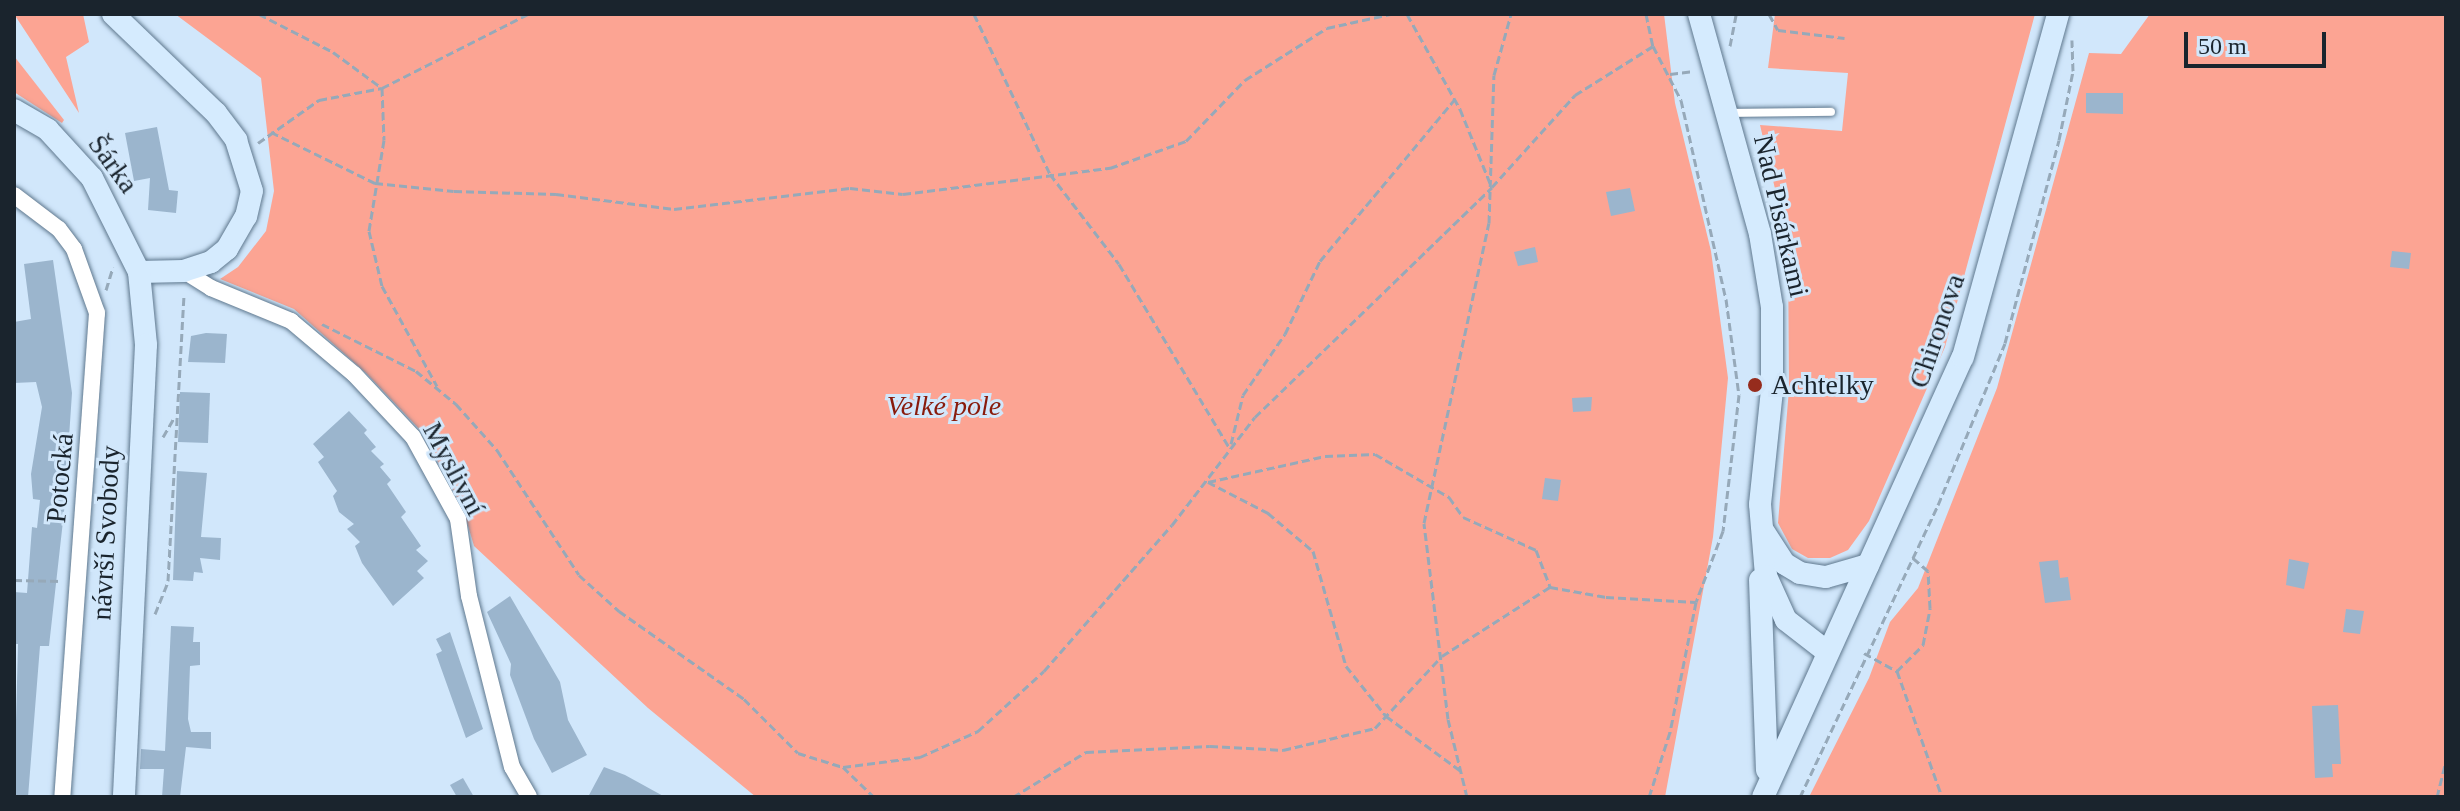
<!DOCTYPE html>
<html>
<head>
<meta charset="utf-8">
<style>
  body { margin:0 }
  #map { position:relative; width:2460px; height:811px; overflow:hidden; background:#d1e7fb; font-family:Georgia,serif }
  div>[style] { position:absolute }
  .green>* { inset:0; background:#fca493 }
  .building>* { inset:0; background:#9bb5cd }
  .path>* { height:3px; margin-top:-1.5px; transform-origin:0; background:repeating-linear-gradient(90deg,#96a9b9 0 8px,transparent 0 12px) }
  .roads { filter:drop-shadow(0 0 2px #5f788e) drop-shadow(0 0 2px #5f788e) }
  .lane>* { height:8px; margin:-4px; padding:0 4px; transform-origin:4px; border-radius:4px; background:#fff }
  .street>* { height:16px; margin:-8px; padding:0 8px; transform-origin:8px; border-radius:8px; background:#fff }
  .secondary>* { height:22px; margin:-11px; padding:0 11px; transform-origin:11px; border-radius:11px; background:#d5ebfe }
  .dots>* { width:22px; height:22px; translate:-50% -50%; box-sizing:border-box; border:4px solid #d1e7fb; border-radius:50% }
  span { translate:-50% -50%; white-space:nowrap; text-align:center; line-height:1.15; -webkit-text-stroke:6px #d1e7fb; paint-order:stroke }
  .street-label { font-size:28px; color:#1a242d }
  .poi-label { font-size:28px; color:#1a242d }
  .left { translate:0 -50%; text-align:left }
  .park-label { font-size:28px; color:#891b0c; font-style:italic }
  .frame { position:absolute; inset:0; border:16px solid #1a242d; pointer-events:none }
  .scale { position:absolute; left:2184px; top:32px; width:142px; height:36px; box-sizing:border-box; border:4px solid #1a242d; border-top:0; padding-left:10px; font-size:24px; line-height:28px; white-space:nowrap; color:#1a242d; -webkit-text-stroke:6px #d1e7fb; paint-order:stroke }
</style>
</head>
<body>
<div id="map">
  <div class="green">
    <div style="clip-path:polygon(14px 14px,83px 14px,89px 42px,66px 57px,79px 113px)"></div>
    <div style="clip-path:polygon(175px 14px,1664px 14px,1675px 103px,1711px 251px,1728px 378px,1713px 537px,1665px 797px,756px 797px,648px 708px,474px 546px,463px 509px,422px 432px,366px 373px,294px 309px,220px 279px,238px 267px,266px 231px,274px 191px,261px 78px)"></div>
    <div style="clip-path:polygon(1775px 14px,2035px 14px,1945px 347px,1869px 521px,1848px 550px,1830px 558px,1808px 558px,1792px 549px,1778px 523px,1789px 389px,1788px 244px,1760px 125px,1842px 131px,1848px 73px,1768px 68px)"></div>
    <div style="clip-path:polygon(2150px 14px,2446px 14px,2446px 797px,1809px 797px,1869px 678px,1890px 622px,1918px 588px,1997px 388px,2089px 53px,2121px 54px)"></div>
    <div style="clip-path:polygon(14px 56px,64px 120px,62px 123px,14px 92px)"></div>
  </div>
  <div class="building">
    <div style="clip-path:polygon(2086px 93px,2123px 93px,2123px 114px,2086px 113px)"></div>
    <div style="clip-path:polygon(157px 127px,169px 190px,178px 191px,176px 213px,148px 210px,150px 178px,134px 181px,125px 133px)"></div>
    <div style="clip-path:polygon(1630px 188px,1635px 211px,1611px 216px,1606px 192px)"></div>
    <div style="clip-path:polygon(1535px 247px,1538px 262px,1518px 266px,1514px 252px)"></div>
    <div style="clip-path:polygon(2392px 251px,2411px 253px,2409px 269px,2390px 267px)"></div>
    <div style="clip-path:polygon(53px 260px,72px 393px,64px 512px,49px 646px,40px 646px,28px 797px,14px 797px,18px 644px,14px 644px,14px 592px,27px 593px,32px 527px,37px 528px,40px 500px,33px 499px,31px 474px,42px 407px,36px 382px,14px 383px,14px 322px,31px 319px,24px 264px)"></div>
    <div style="clip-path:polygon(206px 333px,227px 334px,225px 363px,188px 362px,191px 336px)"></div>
    <div style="clip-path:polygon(180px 392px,210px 393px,208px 443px,178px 442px)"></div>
    <div style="clip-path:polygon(1592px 397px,1591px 411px,1573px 412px,1572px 398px)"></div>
    <div style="clip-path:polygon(349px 411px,367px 430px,364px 433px,376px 447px,371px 451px,384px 464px,380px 467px,391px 480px,387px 484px,406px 512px,401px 517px,421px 546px,416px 550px,428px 561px,417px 571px,424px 578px,393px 606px,362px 563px,355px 546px,360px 542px,347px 529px,354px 524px,339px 512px,333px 496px,337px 491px,318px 462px,324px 457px,313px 444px)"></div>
    <div style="clip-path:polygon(177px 471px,207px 473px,201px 537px,221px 538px,220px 560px,200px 558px,203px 573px,194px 572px,193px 581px,173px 580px)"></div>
    <div style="clip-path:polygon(1545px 478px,1561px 480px,1558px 501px,1542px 499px)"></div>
    <div style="clip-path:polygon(2289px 559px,2309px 563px,2304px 589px,2286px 585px)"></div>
    <div style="clip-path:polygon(2058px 560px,2060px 578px,2068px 577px,2071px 600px,2045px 603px,2039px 562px)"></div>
    <div style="clip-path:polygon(510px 596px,560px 682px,568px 720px,587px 755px,552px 773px,534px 739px,510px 675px,511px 664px,487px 612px)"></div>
    <div style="clip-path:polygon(2346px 609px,2364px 611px,2360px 634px,2343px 632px)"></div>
    <div style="clip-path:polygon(171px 626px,194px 627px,193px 642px,200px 642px,200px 665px,190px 666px,188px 719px,191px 732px,211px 732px,211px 749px,186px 747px,180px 797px,162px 797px,164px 769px,140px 769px,141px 749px,165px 751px)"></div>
    <div style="clip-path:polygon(450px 632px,483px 729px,466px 738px,436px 654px,442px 651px,436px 639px)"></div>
    <div style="clip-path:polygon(2338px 705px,2341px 764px,2332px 764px,2333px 777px,2315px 778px,2312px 706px)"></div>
    <div style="clip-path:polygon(604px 767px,625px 775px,665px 797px,588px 797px)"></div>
    <div style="clip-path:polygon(463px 778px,474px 797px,457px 797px,450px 785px)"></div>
  </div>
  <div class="path">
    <div style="left:259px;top:14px;width:83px;rotate:27.2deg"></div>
    <div style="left:333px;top:52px;width:61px;rotate:36.3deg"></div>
    <div style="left:382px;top:88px;width:52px;rotate:87.8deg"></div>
    <div style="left:384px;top:140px;width:92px;rotate:99.4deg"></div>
    <div style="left:369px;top:231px;width:57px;rotate:76.7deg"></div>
    <div style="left:382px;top:286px;width:114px;rotate:61.2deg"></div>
    <div style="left:974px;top:14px;width:177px;rotate:64.6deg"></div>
    <div style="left:1050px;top:174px;width:113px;rotate:52.5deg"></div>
    <div style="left:1119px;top:264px;width:214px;rotate:59deg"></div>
    <div style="left:1407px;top:14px;width:109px;rotate:60.8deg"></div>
    <div style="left:1460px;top:109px;width:80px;rotate:67.9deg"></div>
    <div style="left:1646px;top:14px;width:33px;rotate:78deg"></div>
    <div style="left:1653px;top:46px;width:61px;rotate:62.6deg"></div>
    <div style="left:1681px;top:100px;width:204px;rotate:77.3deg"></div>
    <div style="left:1726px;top:299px;width:97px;rotate:82.3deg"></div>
    <div style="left:1739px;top:395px;width:137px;rotate:96.7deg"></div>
    <div style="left:1723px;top:531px;width:76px;rotate:110.8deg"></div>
    <div style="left:1696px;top:602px;width:133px;rotate:101.3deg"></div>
    <div style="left:1670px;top:732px;width:68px;rotate:107.9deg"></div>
    <div style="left:1769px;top:14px;width:18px;rotate:61deg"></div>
    <div style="left:1778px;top:30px;width:67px;rotate:6.8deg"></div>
    <div style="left:1730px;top:46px;width:33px;rotate:-79deg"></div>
    <div style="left:1670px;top:74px;width:24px;rotate:-7deg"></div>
    <div style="left:271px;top:132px;width:116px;rotate:26.1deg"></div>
    <div style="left:375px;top:183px;width:79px;rotate:5.8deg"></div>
    <div style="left:454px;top:191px;width:102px;rotate:1.7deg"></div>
    <div style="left:556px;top:194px;width:119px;rotate:7.2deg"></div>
    <div style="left:674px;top:209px;width:177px;rotate:-6.8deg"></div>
    <div style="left:850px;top:188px;width:53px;rotate:6.5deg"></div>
    <div style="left:903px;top:194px;width:209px;rotate:-7.2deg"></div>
    <div style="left:1110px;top:168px;width:81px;rotate:-19.6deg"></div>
    <div style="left:1186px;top:141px;width:85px;rotate:-46deg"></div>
    <div style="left:1245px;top:80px;width:97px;rotate:-32.4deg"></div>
    <div style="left:1327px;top:28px;width:65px;rotate:-12.5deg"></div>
    <div style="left:258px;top:143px;width:75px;rotate:-35.2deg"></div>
    <div style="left:319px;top:100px;width:64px;rotate:-10.8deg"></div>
    <div style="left:382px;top:88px;width:164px;rotate:-26.9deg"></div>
    <div style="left:106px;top:290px;width:24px;rotate:-73deg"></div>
    <div style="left:322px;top:324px;width:105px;rotate:26.6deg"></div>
    <div style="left:416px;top:371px;width:52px;rotate:39.5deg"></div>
    <div style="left:456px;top:404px;width:62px;rotate:48.3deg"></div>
    <div style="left:497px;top:450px;width:149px;rotate:56.7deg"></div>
    <div style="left:579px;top:575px;width:54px;rotate:42deg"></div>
    <div style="left:619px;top:611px;width:153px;rotate:35.1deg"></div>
    <div style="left:744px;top:699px;width:76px;rotate:45deg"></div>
    <div style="left:798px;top:753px;width:47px;rotate:17.3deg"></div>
    <div style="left:843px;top:767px;width:78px;rotate:-7.4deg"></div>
    <div style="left:920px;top:757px;width:64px;rotate:-24.1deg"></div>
    <div style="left:978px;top:731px;width:89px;rotate:-42.3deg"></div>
    <div style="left:1044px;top:671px;width:194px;rotate:-48.8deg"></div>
    <div style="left:1172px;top:525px;width:136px;rotate:-52.5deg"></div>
    <div style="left:1255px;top:417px;width:330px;rotate:-44.1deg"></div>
    <div style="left:1492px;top:187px;width:124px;rotate:-47.9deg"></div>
    <div style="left:1575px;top:95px;width:92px;rotate:-32.1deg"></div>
    <div style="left:163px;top:437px;width:24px;rotate:-60deg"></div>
    <div style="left:1231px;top:444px;width:50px;rotate:-76.2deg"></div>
    <div style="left:1243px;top:395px;width:74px;rotate:-55.5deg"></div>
    <div style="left:1285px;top:334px;width:81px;rotate:-64.4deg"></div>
    <div style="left:1320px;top:261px;width:211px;rotate:-50.2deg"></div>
    <div style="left:1208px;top:482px;width:68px;rotate:27.3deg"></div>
    <div style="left:1268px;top:513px;width:59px;rotate:40.2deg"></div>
    <div style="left:1313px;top:551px;width:120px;rotate:74deg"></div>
    <div style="left:1346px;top:666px;width:64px;rotate:51.3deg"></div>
    <div style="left:1386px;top:716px;width:93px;rotate:36.3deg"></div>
    <div style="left:1208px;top:482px;width:120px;rotate:-12.5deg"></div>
    <div style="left:1325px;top:456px;width:50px;rotate:-2.3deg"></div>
    <div style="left:1375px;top:454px;width:86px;rotate:30.2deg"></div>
    <div style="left:1449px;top:497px;width:24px;rotate:55deg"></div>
    <div style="left:1463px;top:517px;width:80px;rotate:24.3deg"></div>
    <div style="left:1536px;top:550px;width:40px;rotate:69deg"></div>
    <div style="left:102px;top:486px;width:16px;rotate:4deg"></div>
    <div style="left:14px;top:580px;width:48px;rotate:1.2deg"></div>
    <div style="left:155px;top:614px;width:35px;rotate:-68deg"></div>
    <div style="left:168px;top:581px;width:287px;rotate:-86.8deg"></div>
    <div style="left:1864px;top:653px;width:38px;rotate:29deg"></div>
    <div style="left:1897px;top:671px;width:134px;rotate:70.3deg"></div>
    <div style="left:1897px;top:671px;width:37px;rotate:-45deg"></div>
    <div style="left:1923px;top:645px;width:38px;rotate:-79deg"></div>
    <div style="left:1930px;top:608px;width:37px;rotate:-93deg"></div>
    <div style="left:1928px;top:571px;width:23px;rotate:-139deg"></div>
    <div style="left:843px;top:767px;width:43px;rotate:44.1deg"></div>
    <div style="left:1013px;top:797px;width:86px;rotate:-31.7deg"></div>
    <div style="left:1086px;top:752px;width:124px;rotate:-2.8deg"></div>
    <div style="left:1210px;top:746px;width:73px;rotate:3.1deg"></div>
    <div style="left:1283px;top:750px;width:95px;rotate:-13.4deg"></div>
    <div style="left:1375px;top:728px;width:98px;rotate:-47.1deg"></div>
    <div style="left:1442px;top:656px;width:128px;rotate:-32.6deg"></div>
    <div style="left:1550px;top:587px;width:57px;rotate:10.1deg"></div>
    <div style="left:1606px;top:597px;width:90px;rotate:3.2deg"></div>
    <div style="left:1467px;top:797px;width:80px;rotate:-103.7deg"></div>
    <div style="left:1448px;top:719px;width:197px;rotate:-97deg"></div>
    <div style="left:1424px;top:523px;width:307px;rotate:-77.8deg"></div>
    <div style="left:1489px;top:223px;width:148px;rotate:-88.1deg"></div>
    <div style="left:1494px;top:75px;width:63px;rotate:-74.4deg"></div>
    <div style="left:1800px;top:797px;width:323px;rotate:-64.7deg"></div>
    <div style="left:1938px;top:505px;width:175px;rotate:-67.5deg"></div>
    <div style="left:2005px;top:343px;width:210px;rotate:-75.1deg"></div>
    <div style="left:2059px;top:140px;width:70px;rotate:-78.5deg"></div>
    <div style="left:2073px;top:71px;width:31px;rotate:-92deg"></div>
    <div style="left:2437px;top:797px;width:37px;rotate:-76deg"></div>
  </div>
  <div class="roads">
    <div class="lane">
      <div style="left:1727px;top:113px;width:104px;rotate:-0.6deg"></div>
    </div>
    <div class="street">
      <div style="left:14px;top:195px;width:56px;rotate:37.1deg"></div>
      <div style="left:59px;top:229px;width:25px;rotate:53deg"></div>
      <div style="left:74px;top:249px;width:68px;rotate:70.2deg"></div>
      <div style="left:97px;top:313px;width:485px;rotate:94.1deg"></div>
      <div style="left:184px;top:271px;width:32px;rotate:32deg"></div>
      <div style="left:211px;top:288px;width:87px;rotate:22.4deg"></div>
      <div style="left:291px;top:321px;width:82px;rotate:40.1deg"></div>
      <div style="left:354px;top:374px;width:86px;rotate:46.9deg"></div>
      <div style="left:413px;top:437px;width:94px;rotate:61.2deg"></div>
      <div style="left:458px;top:519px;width:78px;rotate:81.9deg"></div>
      <div style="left:469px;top:596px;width:176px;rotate:75.9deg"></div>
      <div style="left:512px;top:767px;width:34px;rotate:60deg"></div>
    </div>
    <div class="secondary">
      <div style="left:113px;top:14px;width:143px;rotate:43.9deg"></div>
      <div style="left:216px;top:113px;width:34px;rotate:53deg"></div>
      <div style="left:236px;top:140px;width:53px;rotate:72.6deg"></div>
      <div style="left:252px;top:191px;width:26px;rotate:103deg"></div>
      <div style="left:246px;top:216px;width:38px;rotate:120deg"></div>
      <div style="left:227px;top:249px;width:21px;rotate:141deg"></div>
      <div style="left:211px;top:262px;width:28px;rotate:162deg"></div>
      <div style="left:184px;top:271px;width:45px;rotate:178.7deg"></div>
      <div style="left:1699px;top:14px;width:228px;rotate:74.5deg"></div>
      <div style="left:1760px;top:234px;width:74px;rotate:80.7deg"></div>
      <div style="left:1772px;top:307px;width:83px;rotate:90deg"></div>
      <div style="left:1772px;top:390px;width:115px;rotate:96deg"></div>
      <div style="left:1760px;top:504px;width:72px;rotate:85.2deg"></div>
      <div style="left:1766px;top:576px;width:48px;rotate:65.6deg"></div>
      <div style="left:1786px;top:620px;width:51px;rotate:37.8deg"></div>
      <div style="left:14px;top:110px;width:39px;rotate:30deg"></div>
      <div style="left:48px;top:130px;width:65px;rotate:47.5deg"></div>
      <div style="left:92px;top:178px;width:105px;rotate:63.4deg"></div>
      <div style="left:139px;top:272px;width:73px;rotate:84.5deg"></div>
      <div style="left:146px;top:345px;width:453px;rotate:92.8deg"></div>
      <div style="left:1764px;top:532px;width:38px;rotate:57deg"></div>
      <div style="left:1785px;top:564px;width:17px;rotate:31deg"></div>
      <div style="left:1800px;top:573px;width:26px;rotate:9deg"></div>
      <div style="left:1826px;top:577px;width:44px;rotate:-15.9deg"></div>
      <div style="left:1760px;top:580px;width:190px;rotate:87.9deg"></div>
      <div style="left:1763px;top:797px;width:483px;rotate:-65.6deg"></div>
      <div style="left:1963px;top:357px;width:356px;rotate:-74.5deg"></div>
    </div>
  </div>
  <div class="dots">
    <div style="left:1755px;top:385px;background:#962c1d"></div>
  </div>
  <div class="street-label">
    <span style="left:113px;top:164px;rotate:54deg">Šárka</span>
    <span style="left:1781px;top:216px;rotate:77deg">Nad Pisárkami</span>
    <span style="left:1937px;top:331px;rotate:-71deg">Chironova</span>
    <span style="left:454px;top:469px;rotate:62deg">Myslivní</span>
    <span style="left:60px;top:478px;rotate:-85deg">Potocká</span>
    <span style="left:106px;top:533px;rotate:-87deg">návrší Svobody</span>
  </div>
  <div class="poi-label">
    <span class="left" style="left:1771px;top:385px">Achtelky</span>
  </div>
  <div class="park-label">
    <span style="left:944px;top:406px">Velké pole</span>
  </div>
  <div class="frame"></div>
  <div class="scale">50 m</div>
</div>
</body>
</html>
